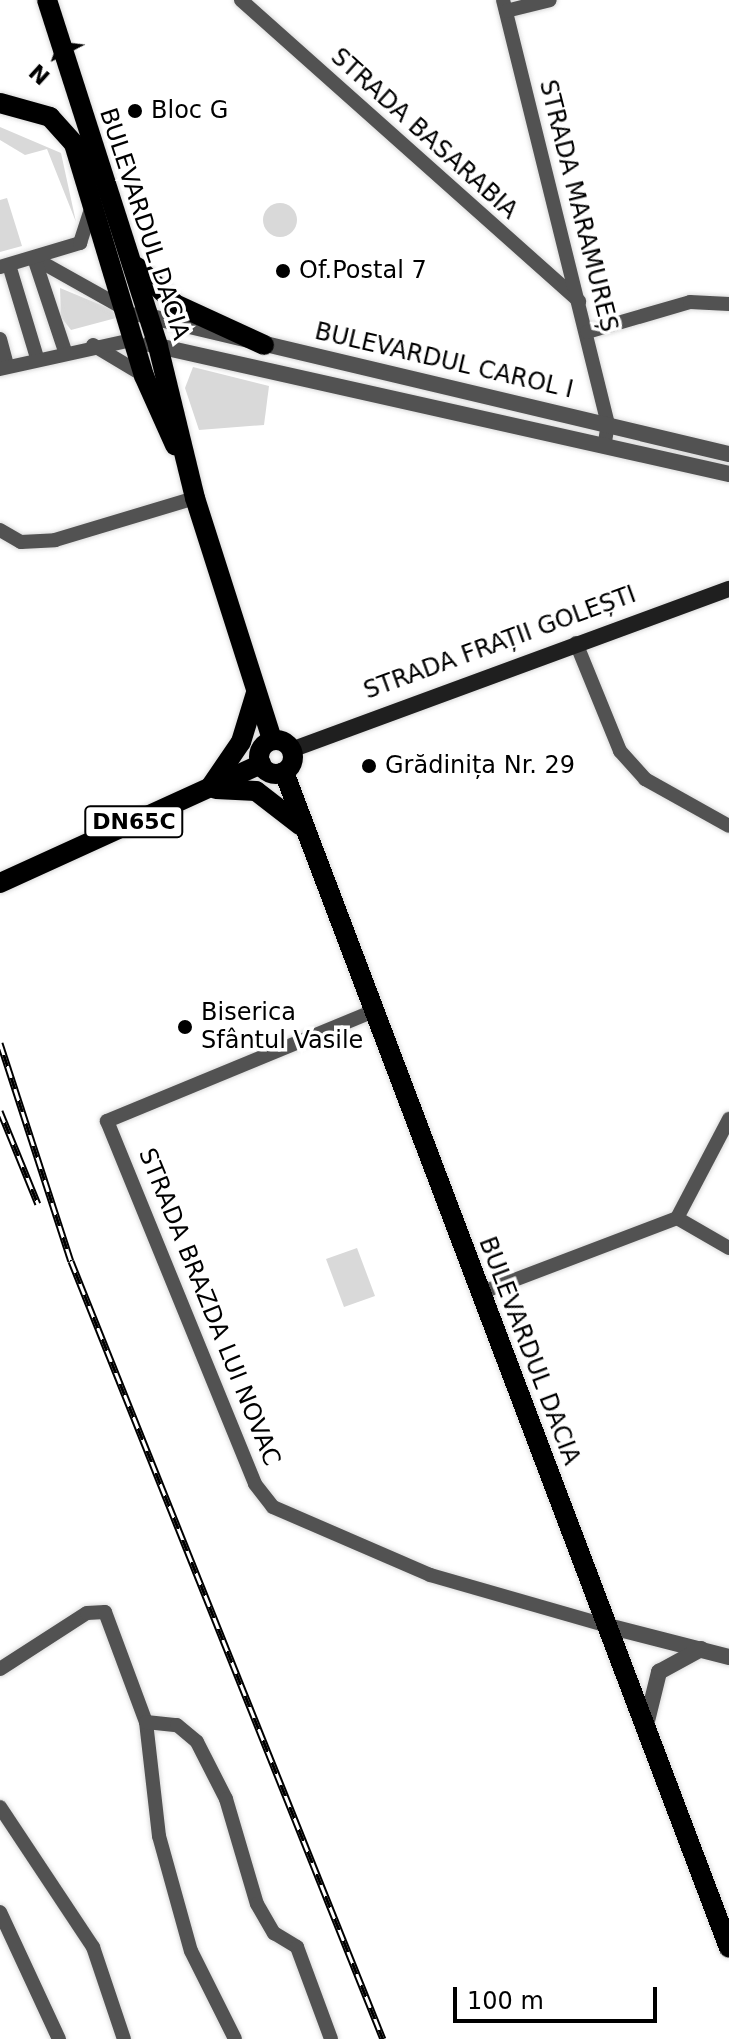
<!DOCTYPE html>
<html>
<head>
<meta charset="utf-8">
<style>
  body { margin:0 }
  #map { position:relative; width:729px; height:2039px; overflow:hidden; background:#fff; font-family:"DejaVu Sans",sans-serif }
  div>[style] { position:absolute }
  .green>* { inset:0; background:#d9d9d9 }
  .round { border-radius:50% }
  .roads { filter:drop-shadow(0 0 2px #dbdbdb) drop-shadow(0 0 2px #dbdbdb) }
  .minor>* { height:14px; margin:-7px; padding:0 7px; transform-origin:7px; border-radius:7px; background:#525252 }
  .tertiary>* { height:16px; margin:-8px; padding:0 8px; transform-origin:8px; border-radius:8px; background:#525252 }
  .secondary>* { height:16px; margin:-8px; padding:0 8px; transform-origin:8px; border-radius:8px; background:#1f1f1f }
  .primary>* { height:20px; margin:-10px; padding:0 10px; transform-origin:10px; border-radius:10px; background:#000 }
  .primary>.ring { margin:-10px; padding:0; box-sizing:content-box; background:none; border:20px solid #000; border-radius:50% }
  .rail>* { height:7px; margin-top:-3.5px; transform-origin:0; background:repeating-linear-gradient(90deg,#fff 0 12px,#000 0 24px); box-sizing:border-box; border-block:2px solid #000 }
  .dots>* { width:22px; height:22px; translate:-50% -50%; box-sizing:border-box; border:4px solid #fff; border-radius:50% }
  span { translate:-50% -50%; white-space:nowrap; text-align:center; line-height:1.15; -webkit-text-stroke:7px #fff; paint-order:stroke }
  .shield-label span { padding:2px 6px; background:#fff; border:2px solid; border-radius:6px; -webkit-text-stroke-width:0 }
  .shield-label { font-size:22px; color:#000; font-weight:700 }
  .poi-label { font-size:24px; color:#000 }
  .left { translate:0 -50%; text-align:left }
  .street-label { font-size:24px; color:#000 }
  .north { position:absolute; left:16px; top:16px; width:80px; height:80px; -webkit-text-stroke:6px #fff; paint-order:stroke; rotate:222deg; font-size:22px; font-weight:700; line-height:32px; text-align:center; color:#000 }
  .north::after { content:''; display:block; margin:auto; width:28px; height:36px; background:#000; clip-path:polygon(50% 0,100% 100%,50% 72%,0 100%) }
  .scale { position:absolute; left:453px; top:1987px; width:204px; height:36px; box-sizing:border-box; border:4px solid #000; border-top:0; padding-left:10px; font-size:24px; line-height:28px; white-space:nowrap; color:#000; -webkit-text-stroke:6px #fff; paint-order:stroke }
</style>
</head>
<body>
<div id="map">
  <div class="green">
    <div style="clip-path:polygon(0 127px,61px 153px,76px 222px,47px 149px,25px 155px,0 140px)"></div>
    <div style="clip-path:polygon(7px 198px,22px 246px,0 252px,0 200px)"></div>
    <div class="round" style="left:263px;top:203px;width:34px;height:34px"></div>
    <div style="clip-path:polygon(60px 288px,113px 310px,116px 318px,71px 330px,61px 317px)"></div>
    <div style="clip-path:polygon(193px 367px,269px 386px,264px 425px,199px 430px,185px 388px)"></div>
    <div style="clip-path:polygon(357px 1248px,375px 1296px,344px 1307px,326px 1259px)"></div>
  </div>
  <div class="roads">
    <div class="minor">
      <div style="left:241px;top:0;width:453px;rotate:41.7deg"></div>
      <div style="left:503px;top:0;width:436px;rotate:76.1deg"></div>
      <div style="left:608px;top:423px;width:18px;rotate:99deg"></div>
      <div style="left:506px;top:11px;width:45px;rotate:-14deg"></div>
      <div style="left:34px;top:258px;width:102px;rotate:29.3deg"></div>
      <div style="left:34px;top:258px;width:98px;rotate:71.6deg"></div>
      <div style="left:9px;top:265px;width:97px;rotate:73.2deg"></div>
      <div style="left:0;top:267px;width:84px;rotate:-16.7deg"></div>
      <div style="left:80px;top:243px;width:35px;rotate:-72deg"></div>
      <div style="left:587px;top:332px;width:107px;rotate:-16.2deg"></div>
      <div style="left:690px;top:302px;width:39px;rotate:3deg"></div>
      <div style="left:0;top:339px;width:28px;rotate:75deg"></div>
      <div style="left:93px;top:345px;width:58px;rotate:31deg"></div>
      <div style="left:0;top:369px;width:135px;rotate:-12.4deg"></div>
      <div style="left:0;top:530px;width:24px;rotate:30deg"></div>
      <div style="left:21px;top:542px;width:34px;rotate:-3deg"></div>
      <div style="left:55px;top:540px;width:146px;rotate:-16.7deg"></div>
      <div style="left:576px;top:643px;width:117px;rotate:67.8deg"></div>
      <div style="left:620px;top:751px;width:38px;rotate:48deg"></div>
      <div style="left:645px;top:779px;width:96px;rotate:29.2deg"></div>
      <div style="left:374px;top:1011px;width:289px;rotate:157.6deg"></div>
      <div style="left:107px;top:1121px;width:392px;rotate:67.8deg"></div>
      <div style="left:255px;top:1484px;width:29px;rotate:52deg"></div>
      <div style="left:273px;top:1507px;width:171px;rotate:23.4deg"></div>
      <div style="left:430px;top:1575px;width:181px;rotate:16deg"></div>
      <div style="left:677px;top:1218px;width:60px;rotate:30deg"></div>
      <div style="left:480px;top:1293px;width:211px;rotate:-20.8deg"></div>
      <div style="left:677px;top:1218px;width:112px;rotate:-62.3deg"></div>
      <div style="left:0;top:1669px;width:103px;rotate:-32.8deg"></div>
      <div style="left:87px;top:1613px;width:18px;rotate:-3deg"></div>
      <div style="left:105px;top:1612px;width:117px;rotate:69.6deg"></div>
      <div style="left:146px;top:1722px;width:115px;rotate:83.5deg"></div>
      <div style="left:159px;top:1836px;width:119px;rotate:74.5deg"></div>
      <div style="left:191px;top:1951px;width:98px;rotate:63.4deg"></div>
      <div style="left:146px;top:1722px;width:31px;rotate:6deg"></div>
      <div style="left:177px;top:1725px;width:26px;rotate:40deg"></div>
      <div style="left:197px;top:1742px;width:64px;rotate:63deg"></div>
      <div style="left:226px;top:1799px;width:109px;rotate:73.6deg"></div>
      <div style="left:257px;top:1904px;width:34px;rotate:60deg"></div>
      <div style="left:274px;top:1933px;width:27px;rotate:31deg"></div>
      <div style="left:297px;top:1947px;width:98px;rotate:69.7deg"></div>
      <div style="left:0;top:1807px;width:168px;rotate:56.4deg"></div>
      <div style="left:93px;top:1947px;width:97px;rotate:71.4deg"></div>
      <div style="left:0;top:1912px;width:140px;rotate:65.1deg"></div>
    </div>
    <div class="tertiary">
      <div style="left:139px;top:314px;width:606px;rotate:13.35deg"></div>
      <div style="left:149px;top:344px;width:594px;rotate:12.63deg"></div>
      <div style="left:604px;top:1625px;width:129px;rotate:14.4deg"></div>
      <div style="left:646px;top:1725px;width:55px;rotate:-76.2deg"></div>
      <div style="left:659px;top:1672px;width:48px;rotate:-28.7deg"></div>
    </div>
    <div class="secondary">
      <div style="left:291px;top:750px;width:467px;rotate:-20.2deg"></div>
    </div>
    <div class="primary">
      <div style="left:47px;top:0;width:363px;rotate:72.2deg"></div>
      <div style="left:158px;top:346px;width:156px;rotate:76.3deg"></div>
      <div style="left:195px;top:498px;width:254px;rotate:72.3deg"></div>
      <div style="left:0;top:103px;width:52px;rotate:15.6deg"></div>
      <div style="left:50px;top:117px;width:36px;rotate:48deg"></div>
      <div style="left:74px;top:144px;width:242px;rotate:73.2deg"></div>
      <div style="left:144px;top:376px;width:76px;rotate:65.8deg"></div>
      <div style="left:137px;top:267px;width:53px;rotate:44.2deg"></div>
      <div style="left:175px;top:304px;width:98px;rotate:24.7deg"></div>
      <div class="ring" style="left:259px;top:740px;width:14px;height:14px"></div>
      <div style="left:284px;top:772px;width:1257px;rotate:69.27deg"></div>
      <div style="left:211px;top:786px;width:53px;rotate:-55.7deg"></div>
      <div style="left:241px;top:742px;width:51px;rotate:-73deg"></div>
      <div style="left:216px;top:789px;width:40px;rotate:2.9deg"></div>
      <div style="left:256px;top:791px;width:56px;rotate:37.7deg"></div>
      <div style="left:0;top:883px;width:287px;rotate:-24.5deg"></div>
    </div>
  </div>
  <div class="rail">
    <div style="left:0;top:1043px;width:229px;rotate:72deg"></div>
    <div style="left:71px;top:1261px;width:838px;rotate:68.15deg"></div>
    <div style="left:0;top:1111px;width:100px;rotate:67.8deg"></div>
  </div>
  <div class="dots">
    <div style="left:135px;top:111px;background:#000"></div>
    <div style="left:283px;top:271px;background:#000"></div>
    <div style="left:369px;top:766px;background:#000"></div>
    <div style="left:185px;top:1027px;background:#000"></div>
  </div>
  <div class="shield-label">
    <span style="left:134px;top:822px">DN65C</span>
  </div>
  <div class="poi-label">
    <span class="left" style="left:151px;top:111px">Bloc G</span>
    <span class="left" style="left:299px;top:271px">Of.Postal 7</span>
    <span class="left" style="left:385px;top:766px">Grădinița Nr. 29</span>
    <span class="left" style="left:201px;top:1027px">Biserica<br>Sfântul Vasile</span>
  </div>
  <div class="street-label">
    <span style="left:424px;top:134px;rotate:42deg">STRADA BASARABIA</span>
    <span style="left:578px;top:206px;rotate:76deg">STRADA MARAMUREȘ</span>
    <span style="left:144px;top:224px;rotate:72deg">BULEVARDUL DACIA</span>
    <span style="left:444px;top:361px;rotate:13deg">BULEVARDUL CAROL I</span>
    <span style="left:500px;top:643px;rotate:-20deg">STRADA FRAȚII GOLEȘTI</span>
    <span style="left:209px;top:1307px;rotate:68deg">STRADA BRAZDA LUI NOVAC</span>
    <span style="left:529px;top:1351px;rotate:69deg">BULEVARDUL DACIA</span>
  </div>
  <div class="north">N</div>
  <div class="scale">100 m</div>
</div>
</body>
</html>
